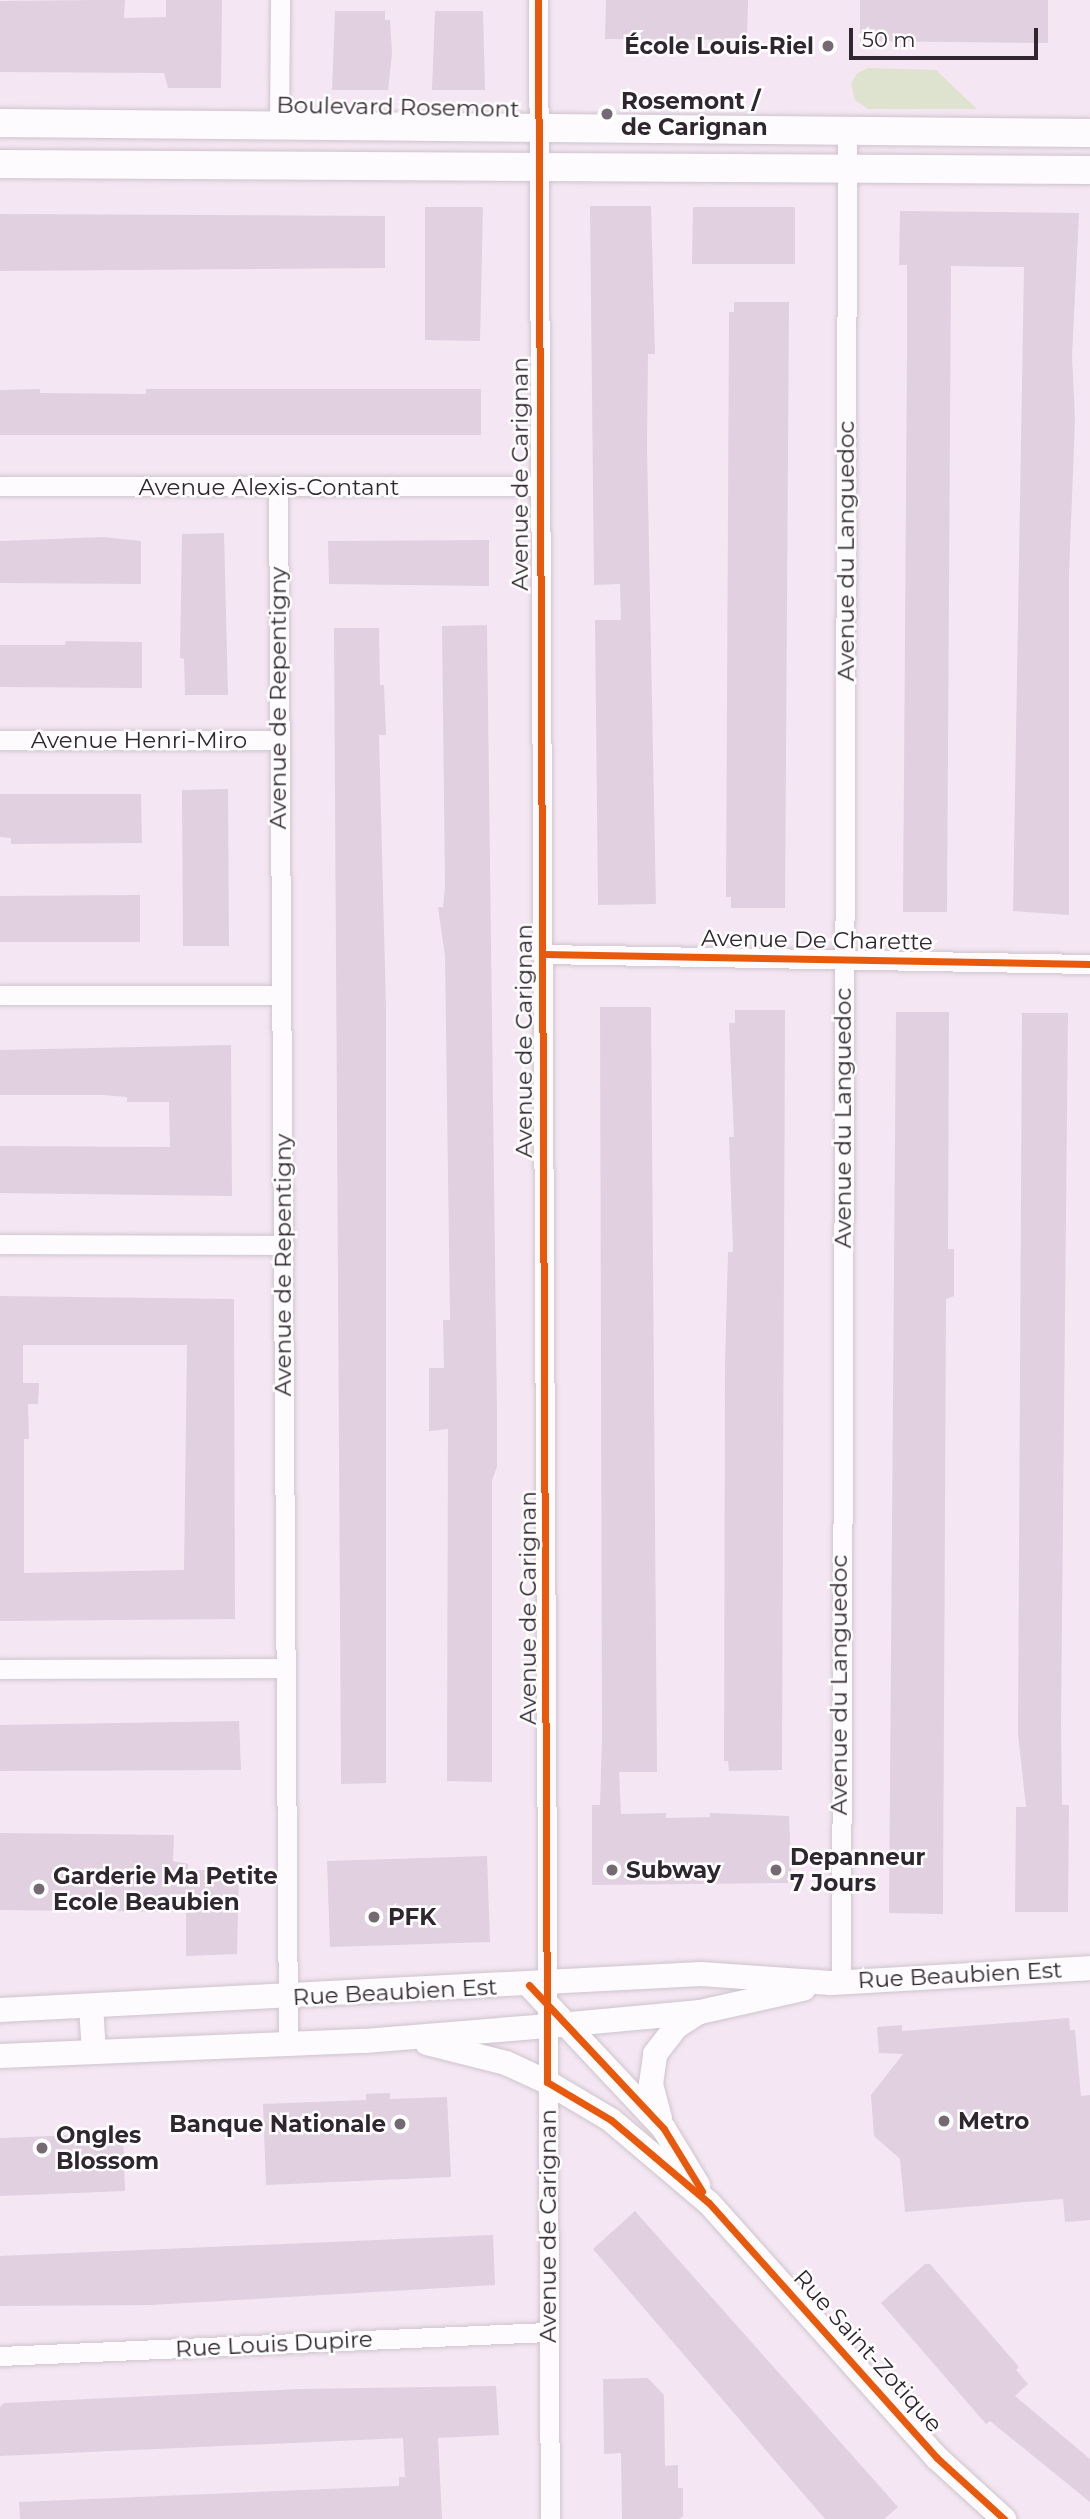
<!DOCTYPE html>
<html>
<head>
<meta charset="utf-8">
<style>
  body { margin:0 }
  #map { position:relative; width:1090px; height:2519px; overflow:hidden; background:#f4e7f3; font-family:Montserrat,sans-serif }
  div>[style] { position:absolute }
  .green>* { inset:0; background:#dde3ce }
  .building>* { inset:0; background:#e1d0e0 }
  .roads { filter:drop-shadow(0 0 2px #cec4cd) drop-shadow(0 0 2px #cec4cd) }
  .minor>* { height:19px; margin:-9.5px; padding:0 9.5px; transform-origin:9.5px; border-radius:9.5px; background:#fdfbfd }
  .tertiary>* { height:24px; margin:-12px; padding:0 12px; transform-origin:12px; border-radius:12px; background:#fdfbfd }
  .secondary>* { height:28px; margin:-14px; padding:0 14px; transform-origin:14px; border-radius:14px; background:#fdfbfd }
  .cycleway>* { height:7px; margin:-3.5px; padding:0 3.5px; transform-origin:3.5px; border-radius:3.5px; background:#e8590c }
  .dots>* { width:19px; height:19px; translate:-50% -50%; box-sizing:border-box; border:4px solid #fff; border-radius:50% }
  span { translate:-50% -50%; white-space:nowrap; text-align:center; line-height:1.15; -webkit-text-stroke:5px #fff; paint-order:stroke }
  .poi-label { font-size:23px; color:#30262f; font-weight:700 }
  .right { translate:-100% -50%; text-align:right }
  .left { translate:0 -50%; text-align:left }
  .street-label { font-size:23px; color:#30262f }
  .scale { position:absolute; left:849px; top:28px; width:189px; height:32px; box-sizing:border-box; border:4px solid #30262f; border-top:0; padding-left:9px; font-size:21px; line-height:24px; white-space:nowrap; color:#30262f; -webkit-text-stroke:5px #fff; paint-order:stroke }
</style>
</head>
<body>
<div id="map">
  <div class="green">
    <div style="clip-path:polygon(868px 68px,936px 70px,977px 109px,868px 109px,855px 100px,851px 84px,857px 73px)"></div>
  </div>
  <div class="building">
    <div style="clip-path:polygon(95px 0,125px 0,124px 18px,166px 17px,166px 0,222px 0,221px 88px,168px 88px,164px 73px,0 72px,0 1px)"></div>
    <div style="clip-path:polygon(606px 0,748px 0,747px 40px,605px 39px)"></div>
    <div style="clip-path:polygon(860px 0,1048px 0,1048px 43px,860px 41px)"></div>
    <div style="clip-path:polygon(335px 11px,385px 11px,385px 20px,390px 20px,392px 54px,388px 90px,332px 90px)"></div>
    <div style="clip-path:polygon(435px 11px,483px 11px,485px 90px,432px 90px)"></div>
    <div style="clip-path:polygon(590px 206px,651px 206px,655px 354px,648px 354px,647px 446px,656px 904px,598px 905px,595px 620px,621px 620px,620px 584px,594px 585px)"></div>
    <div style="clip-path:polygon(425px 207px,483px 207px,480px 341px,425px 340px)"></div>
    <div style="clip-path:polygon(693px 207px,795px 207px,795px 264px,692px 264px)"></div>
    <div style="clip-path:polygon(900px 211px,1079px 213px,1072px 356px,1075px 420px,1069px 574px,1069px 915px,1013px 911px,1024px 267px,951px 266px,947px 912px,903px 912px,907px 355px,907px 265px,899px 265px)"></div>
    <div style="clip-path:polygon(0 214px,385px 216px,385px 268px,0 271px)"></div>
    <div style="clip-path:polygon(734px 302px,789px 302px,785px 908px,731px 908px,731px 897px,726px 897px,729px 312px,734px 312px)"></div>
    <div style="clip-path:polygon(40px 389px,40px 393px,146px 394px,146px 389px,481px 389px,481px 435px,0 435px,0 390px)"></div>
    <div style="clip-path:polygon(224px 533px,228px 695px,185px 695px,184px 659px,180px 658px,182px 534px)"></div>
    <div style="clip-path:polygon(103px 537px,141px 541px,141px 584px,0 583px,0 541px)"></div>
    <div style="clip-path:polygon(489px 540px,489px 586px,329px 584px,328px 541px)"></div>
    <div style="clip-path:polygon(487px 625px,497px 1416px,497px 1467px,492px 1480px,492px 1782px,447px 1781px,448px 1429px,429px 1431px,429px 1368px,444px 1368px,443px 1320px,450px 1320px,445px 956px,438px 907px,443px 907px,445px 887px,442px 626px)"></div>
    <div style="clip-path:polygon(334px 628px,379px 628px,380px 685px,384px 685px,386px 735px,379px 735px,386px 1009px,386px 1783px,341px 1784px)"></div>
    <div style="clip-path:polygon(66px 641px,142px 642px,142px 688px,0 687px,0 645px,65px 645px)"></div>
    <div style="clip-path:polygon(228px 789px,229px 946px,183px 946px,182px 790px)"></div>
    <div style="clip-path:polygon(0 794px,141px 794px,142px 843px,11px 844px,11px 838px,0 837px)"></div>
    <div style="clip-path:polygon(140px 895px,140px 942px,0 942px,0 896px)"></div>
    <div style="clip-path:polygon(600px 1007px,651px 1007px,657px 1772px,619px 1772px,621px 1814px,666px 1813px,666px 1818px,710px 1817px,710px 1813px,789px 1816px,792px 1883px,592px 1885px,592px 1805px,600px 1805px,602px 1738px)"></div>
    <div style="clip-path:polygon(735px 1010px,785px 1010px,782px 1770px,729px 1771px,728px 1761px,724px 1761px,725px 1364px,728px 1252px,733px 1252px,729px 1137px,734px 1137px,729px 1023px,735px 1023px)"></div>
    <div style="clip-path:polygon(896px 1012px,949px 1012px,948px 1249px,954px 1249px,954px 1296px,946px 1299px,943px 1914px,889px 1913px)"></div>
    <div style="clip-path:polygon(1022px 1013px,1068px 1013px,1061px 1722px,1062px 1805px,1069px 1805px,1068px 1912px,1015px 1912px,1016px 1807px,1026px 1807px,1018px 1734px)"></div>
    <div style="clip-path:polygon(231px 1045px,232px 1196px,0 1193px,0 1146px,170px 1147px,169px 1102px,127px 1102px,127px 1097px,103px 1095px,0 1095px,0 1050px)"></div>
    <div style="clip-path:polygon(evenodd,0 1296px,234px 1299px,235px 1619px,0 1621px,0 1296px,23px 1345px,187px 1345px,184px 1570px,24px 1573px,24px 1439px,29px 1439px,28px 1404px,38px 1404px,39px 1383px,23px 1383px,23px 1345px)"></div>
    <div style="clip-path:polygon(239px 1721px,241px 1770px,0 1771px,0 1725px)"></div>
    <div style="clip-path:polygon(0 1833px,174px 1835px,173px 1861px,188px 1864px,188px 1870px,239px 1870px,237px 1954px,186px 1956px,186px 1912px,0 1910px)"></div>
    <div style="clip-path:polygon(487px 1856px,490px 1942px,330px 1947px,327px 1861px)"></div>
    <div style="clip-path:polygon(1069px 2018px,1070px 2030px,1075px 2030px,1081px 2096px,1090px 2095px,1090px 2220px,1065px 2222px,1063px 2199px,905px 2212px,900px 2159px,874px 2136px,871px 2095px,903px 2054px,879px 2053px,877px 2027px,902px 2025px,902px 2031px)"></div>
    <div style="clip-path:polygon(390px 2093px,390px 2099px,447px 2097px,451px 2177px,266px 2185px,263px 2104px,366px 2100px,366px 2094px)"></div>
    <div style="clip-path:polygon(123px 2133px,125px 2191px,0 2196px,0 2138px)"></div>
    <div style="clip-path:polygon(635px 2211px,898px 2507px,884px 2519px,825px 2519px,593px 2249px)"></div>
    <div style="clip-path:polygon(493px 2235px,495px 2285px,151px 2305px,0 2306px,0 2256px)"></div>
    <div style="clip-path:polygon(925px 2264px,930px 2264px,1019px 2367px,1016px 2370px,1028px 2384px,1015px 2396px,1090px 2459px,1090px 2502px,990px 2421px,986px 2424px,881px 2303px)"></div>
    <div style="clip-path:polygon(648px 2378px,664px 2395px,665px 2466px,678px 2465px,678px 2488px,683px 2488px,683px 2516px,679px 2519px,622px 2519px,621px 2453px,604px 2454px,603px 2379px)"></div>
    <div style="clip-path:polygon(496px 2386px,499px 2435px,438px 2438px,442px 2519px,20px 2519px,19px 2502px,399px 2486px,399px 2477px,405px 2477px,403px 2438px,0 2456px,0 2407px,4px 2403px,300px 2389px)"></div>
  </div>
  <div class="roads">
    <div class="minor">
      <div style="left:538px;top:0;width:2519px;rotate:89.73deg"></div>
      <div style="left:279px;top:124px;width:124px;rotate:-89.5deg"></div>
      <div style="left:0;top:486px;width:539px"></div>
      <div style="left:278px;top:487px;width:1557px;rotate:89.63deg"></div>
      <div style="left:0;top:740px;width:277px"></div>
      <div style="left:543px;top:954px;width:547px;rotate:1.05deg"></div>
      <div style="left:0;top:995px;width:281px"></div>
      <div style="left:0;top:1244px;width:284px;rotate:0.2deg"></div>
      <div style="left:0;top:1669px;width:284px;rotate:-0.2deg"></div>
      <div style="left:841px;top:1982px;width:1854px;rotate:-89.81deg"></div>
      <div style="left:0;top:2356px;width:549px;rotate:-2.51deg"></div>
    </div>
    <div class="tertiary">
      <div style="left:529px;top:1985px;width:197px;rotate:46.8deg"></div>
      <div style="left:664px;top:2129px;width:66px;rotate:58.7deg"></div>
      <div style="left:91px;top:2006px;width:46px;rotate:86.3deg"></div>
      <div style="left:0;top:2010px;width:702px;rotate:-2.94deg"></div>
      <div style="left:701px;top:1974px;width:130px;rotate:4deg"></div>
      <div style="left:831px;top:1983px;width:259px;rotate:-3.3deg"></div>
      <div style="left:427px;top:2043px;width:81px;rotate:14.2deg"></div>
      <div style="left:506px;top:2063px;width:45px;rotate:24.9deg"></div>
      <div style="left:547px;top:2082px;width:74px;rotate:30.7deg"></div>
      <div style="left:611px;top:2120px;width:128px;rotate:40.3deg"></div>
      <div style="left:709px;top:2203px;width:342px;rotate:48.2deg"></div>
      <div style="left:937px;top:2458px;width:91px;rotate:42.3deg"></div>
      <div style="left:0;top:2056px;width:365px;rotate:-2.4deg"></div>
      <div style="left:365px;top:2041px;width:185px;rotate:-4.7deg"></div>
      <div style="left:549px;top:2026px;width:152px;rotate:-5.3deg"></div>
      <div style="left:700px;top:2012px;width:106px;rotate:-12.6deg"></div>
      <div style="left:660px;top:2118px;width:35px;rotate:-105deg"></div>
      <div style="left:651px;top:2084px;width:30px;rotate:-82deg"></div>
      <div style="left:655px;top:2054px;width:34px;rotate:-52deg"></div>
      <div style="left:676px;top:2027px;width:27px;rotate:-33deg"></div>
    </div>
    <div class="secondary">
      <div style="left:0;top:123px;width:1090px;rotate:0.53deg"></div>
      <div style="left:0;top:164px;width:1090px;rotate:0.32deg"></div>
    </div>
  </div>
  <div class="cycleway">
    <div style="left:538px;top:0;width:2082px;rotate:89.75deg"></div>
    <div style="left:547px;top:2082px;width:74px;rotate:30.7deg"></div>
    <div style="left:611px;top:2120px;width:128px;rotate:40.3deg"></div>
    <div style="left:709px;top:2203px;width:342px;rotate:48.2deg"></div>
    <div style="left:937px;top:2458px;width:91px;rotate:42.3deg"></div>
    <div style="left:543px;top:954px;width:547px;rotate:1.05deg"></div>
    <div style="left:529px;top:1985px;width:197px;rotate:46.8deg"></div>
    <div style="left:664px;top:2129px;width:73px;rotate:58.5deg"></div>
  </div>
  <div class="dots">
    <div style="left:828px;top:46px;background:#756a74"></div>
    <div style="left:607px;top:114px;background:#756a74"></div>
    <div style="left:612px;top:1870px;background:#756a74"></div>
    <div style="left:776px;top:1870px;background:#756a74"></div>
    <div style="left:39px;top:1889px;background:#756a74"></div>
    <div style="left:374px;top:1917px;background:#756a74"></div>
    <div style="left:944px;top:2121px;background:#756a74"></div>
    <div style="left:400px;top:2124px;background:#756a74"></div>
    <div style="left:42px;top:2148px;background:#756a74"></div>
  </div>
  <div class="poi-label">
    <span class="right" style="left:814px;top:46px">École Louis-Riel</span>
    <span class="left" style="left:621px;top:114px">Rosemont /<br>de Carignan</span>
    <span class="left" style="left:790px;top:1870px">Depanneur<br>7 Jours</span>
    <span class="left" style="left:626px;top:1870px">Subway</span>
    <span class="left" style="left:53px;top:1889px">Garderie Ma Petite<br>Ecole Beaubien</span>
    <span class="left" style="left:388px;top:1917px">PFK</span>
    <span class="left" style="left:958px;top:2121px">Metro</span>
    <span class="right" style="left:386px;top:2124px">Banque Nationale</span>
    <span class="left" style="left:56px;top:2148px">Ongles<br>Blossom</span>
  </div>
  <div class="street-label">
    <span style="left:398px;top:107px;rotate:1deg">Boulevard Rosemont</span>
    <span style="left:520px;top:474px;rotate:-90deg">Avenue de Carignan</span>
    <span style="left:269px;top:487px">Avenue Alexis-Contant</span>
    <span style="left:846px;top:551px;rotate:-90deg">Avenue du Languedoc</span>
    <span style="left:278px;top:698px;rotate:-90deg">Avenue de Repentigny</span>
    <span style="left:139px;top:740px">Avenue Henri-Miro</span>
    <span style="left:817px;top:940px;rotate:1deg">Avenue De Charette</span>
    <span style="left:524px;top:1041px;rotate:-90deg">Avenue de Carignan</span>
    <span style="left:843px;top:1118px;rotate:-90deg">Avenue du Languedoc</span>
    <span style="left:283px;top:1265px;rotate:-90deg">Avenue de Repentigny</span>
    <span style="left:528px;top:1608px;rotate:-90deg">Avenue de Carignan</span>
    <span style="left:839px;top:1685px;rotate:-90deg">Avenue du Languedoc</span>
    <span style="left:960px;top:1975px;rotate:-3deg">Rue Beaubien Est</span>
    <span style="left:395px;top:1992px;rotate:-3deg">Rue Beaubien Est</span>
    <span style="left:548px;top:2226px;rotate:-90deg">Avenue de Carignan</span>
    <span style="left:274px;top:2344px;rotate:-3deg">Rue Louis Dupire</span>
    <span style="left:868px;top:2351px;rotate:48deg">Rue Saint-Zotique</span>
  </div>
  <div class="scale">50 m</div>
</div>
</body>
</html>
